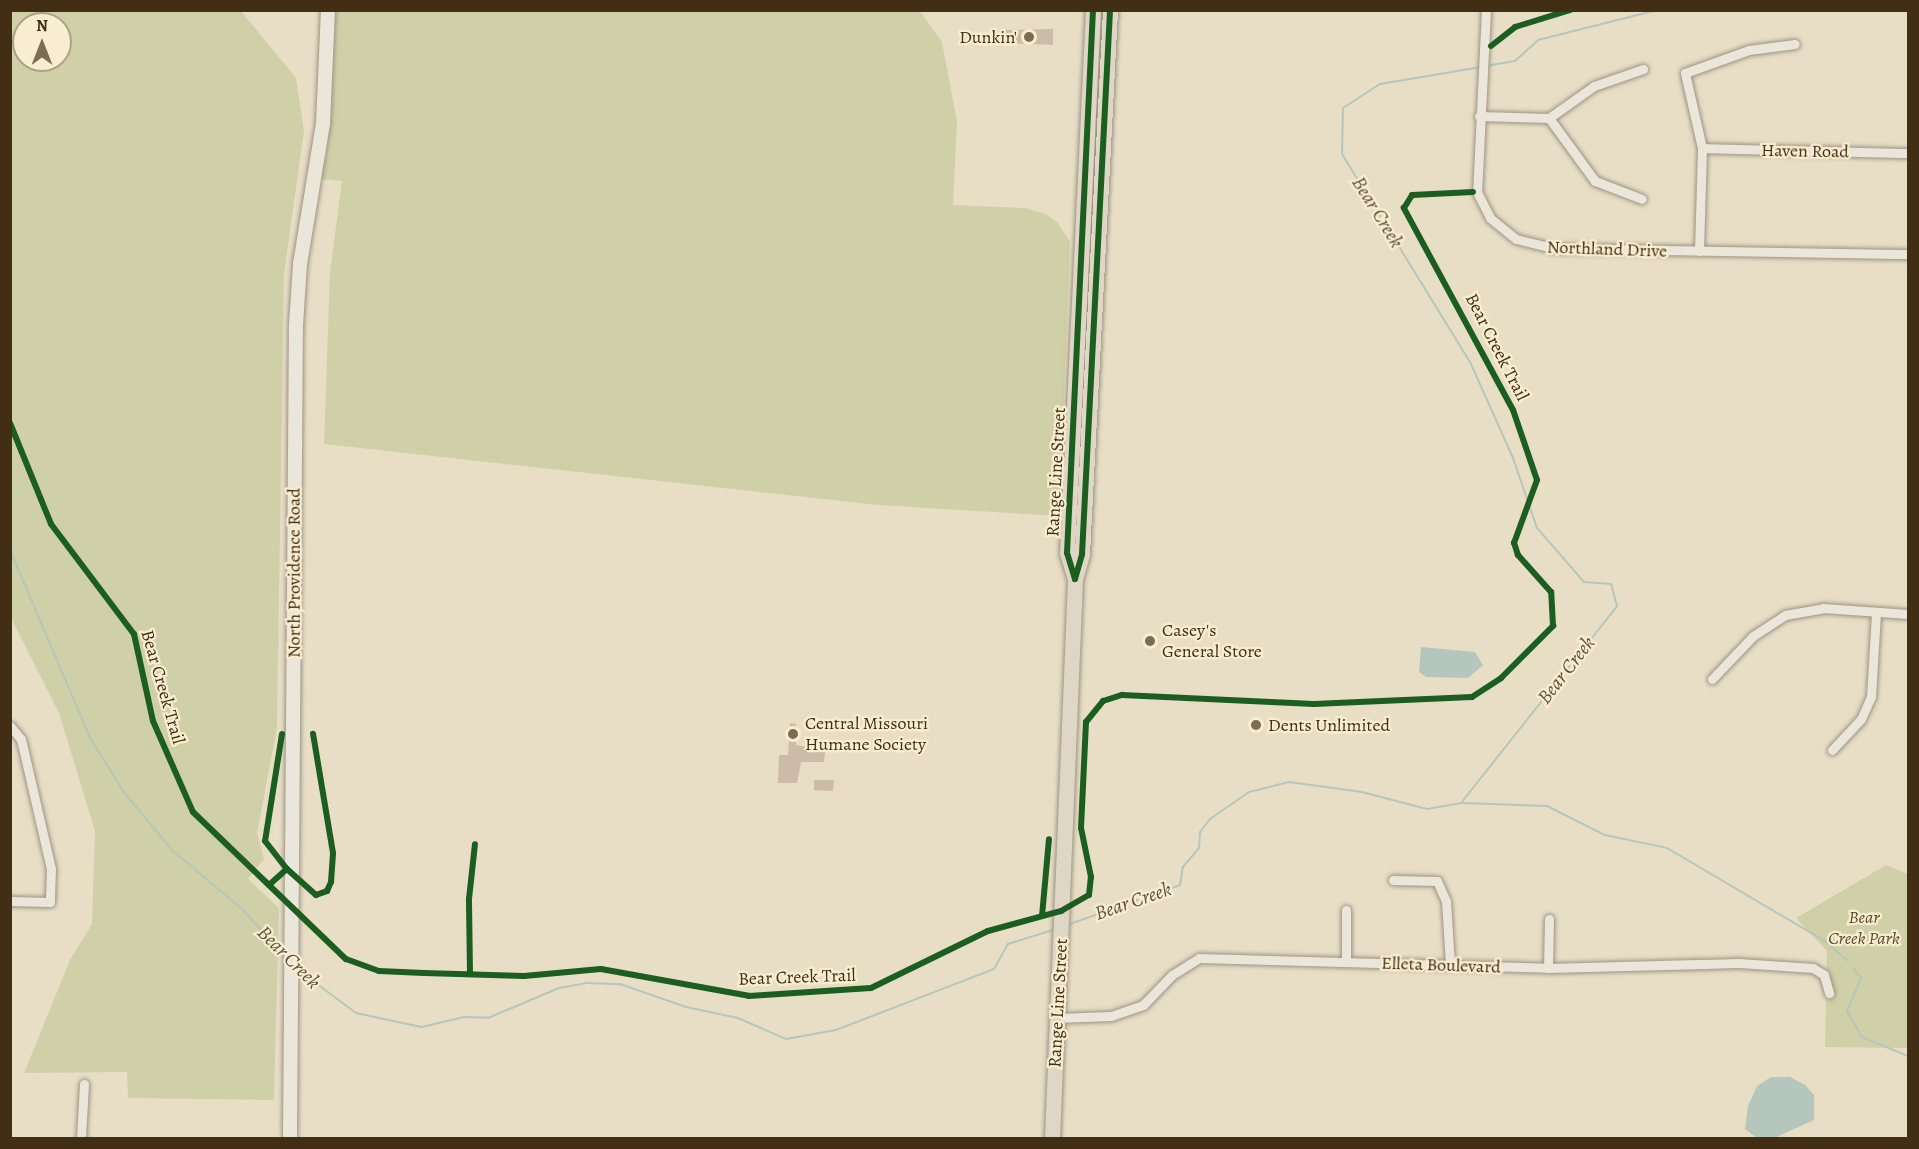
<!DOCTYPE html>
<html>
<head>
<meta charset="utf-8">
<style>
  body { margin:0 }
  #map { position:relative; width:1919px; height:1149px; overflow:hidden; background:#e8dec6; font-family:Alegreya,serif }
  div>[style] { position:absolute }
  .green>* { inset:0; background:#cfd0a8 }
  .water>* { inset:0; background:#b5c7bc }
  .stream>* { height:2px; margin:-1px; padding:0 1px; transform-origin:1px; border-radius:1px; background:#b5c7bc }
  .building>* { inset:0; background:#cbbba7 }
  .roads { filter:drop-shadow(0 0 2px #9c9483) drop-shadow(0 0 2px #9c9483) }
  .street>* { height:9px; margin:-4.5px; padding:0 4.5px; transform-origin:4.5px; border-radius:4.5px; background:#ebe6da }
  .secondary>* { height:14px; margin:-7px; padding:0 7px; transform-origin:7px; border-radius:7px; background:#ebe6da }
  .primary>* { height:15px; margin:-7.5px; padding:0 7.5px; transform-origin:7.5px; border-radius:7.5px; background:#dfd6c5 }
  .cycleway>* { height:6px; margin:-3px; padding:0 3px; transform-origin:3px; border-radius:3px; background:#1b5e20 }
  .dots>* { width:16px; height:16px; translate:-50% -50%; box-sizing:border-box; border:3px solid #f9edd1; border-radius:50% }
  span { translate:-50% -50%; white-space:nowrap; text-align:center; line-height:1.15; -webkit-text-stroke:4.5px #f9edd1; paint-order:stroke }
  .poi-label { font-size:18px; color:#412e14 }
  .right { translate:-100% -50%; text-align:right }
  .left { translate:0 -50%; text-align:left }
  .street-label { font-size:18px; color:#412e14 }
  .park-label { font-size:18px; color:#594c2d; font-style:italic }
  .water-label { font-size:20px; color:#58523d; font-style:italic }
  .frame { position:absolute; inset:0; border:12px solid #412e14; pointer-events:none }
  .north { position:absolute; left:12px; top:12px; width:60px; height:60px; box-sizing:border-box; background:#f9edd1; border:2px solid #afa185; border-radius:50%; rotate:0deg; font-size:16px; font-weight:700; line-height:24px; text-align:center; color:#412e14 }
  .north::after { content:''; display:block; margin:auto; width:21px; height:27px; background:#7b6c52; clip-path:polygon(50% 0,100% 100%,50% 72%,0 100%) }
</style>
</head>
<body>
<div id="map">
  <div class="green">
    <div style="clip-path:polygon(evenodd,10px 11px,241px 11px,296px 78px,304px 131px,284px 274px,277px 728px,257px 833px,264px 859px,248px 879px,279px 908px,274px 1100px,128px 1098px,127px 1072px,24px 1073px,70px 960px,92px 924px,95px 831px,59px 713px,11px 618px,10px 11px,24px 24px,60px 24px,60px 60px,24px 60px,24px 24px)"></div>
    <div style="clip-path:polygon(335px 11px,920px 11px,942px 42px,957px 122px,953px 205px,1025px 208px,1046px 214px,1057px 222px,1070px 242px,1059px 516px,878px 505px,324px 444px,330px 272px,342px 181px,318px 179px,327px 155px)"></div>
    <div style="clip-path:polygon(1886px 865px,1908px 874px,1908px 1048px,1825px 1047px,1827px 951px,1796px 918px)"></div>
  </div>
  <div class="water">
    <div style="clip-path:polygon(1421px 647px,1475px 652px,1483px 665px,1468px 678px,1426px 677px,1419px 672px)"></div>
    <div style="clip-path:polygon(1771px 1077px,1790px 1077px,1805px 1085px,1814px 1095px,1814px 1120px,1774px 1138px,1757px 1138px,1745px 1129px,1748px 1106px,1757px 1086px)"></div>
  </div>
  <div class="stream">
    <div style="left:1486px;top:66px;width:29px;rotate:-10deg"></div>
    <div style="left:1515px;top:61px;width:31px;rotate:-42deg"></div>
    <div style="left:1538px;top:40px;width:123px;rotate:-14.1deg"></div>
    <div style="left:10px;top:550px;width:204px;rotate:66.9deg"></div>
    <div style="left:90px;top:738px;width:64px;rotate:57.8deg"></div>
    <div style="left:124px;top:792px;width:75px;rotate:50.4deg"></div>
    <div style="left:172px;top:850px;width:92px;rotate:40.1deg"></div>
    <div style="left:242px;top:909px;width:64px;rotate:47.5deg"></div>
    <div style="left:1461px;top:803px;width:86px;rotate:2deg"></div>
    <div style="left:1547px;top:806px;width:65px;rotate:26.6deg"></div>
    <div style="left:1605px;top:835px;width:63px;rotate:11.8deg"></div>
    <div style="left:1667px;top:848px;width:183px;rotate:30.5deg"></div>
    <div style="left:1825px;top:941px;width:30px;rotate:41deg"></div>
    <div style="left:1067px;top:925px;width:120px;rotate:-19.5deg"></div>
    <div style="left:1180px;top:885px;width:18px;rotate:-81deg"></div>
    <div style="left:1183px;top:867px;width:25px;rotate:-50deg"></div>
    <div style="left:1199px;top:848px;width:16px;rotate:-86deg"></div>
    <div style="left:1200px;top:832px;width:16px;rotate:-52deg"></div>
    <div style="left:1210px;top:819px;width:47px;rotate:-34.7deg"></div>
    <div style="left:1249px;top:792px;width:41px;rotate:-14deg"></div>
    <div style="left:1289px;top:782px;width:74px;rotate:7.8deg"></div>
    <div style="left:1362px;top:792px;width:67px;rotate:14.7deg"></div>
    <div style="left:1427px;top:809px;width:35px;rotate:-10deg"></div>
    <div style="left:1461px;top:803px;width:251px;rotate:-51.6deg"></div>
    <div style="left:1617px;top:606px;width:23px;rotate:-105deg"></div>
    <div style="left:1611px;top:584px;width:27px;rotate:-176deg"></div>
    <div style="left:1584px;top:582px;width:72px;rotate:-131deg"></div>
    <div style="left:1537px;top:528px;width:74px;rotate:-108.9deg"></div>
    <div style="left:1513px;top:458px;width:105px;rotate:-114.1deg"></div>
    <div style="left:1470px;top:362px;width:244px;rotate:-121.6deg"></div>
    <div style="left:1342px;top:154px;width:46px;rotate:-88.8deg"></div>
    <div style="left:1343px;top:108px;width:44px;rotate:-33deg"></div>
    <div style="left:1380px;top:84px;width:101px;rotate:-9.6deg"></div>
    <div style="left:1853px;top:968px;width:13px;rotate:51deg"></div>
    <div style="left:1861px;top:978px;width:36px;rotate:113deg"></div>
    <div style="left:1847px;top:1011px;width:30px;rotate:60deg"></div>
    <div style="left:1862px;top:1037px;width:50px;rotate:22.4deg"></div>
    <div style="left:297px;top:969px;width:74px;rotate:36.7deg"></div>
    <div style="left:356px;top:1013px;width:67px;rotate:12deg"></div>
    <div style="left:422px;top:1027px;width:43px;rotate:-13.4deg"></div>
    <div style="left:464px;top:1017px;width:24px;rotate:2deg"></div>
    <div style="left:488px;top:1018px;width:77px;rotate:-22.9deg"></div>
    <div style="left:559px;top:988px;width:28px;rotate:-10deg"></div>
    <div style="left:587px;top:983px;width:33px;rotate:2deg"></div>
    <div style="left:620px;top:984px;width:70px;rotate:19.2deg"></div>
    <div style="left:686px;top:1007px;width:53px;rotate:11.9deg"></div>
    <div style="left:738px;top:1018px;width:52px;rotate:23.6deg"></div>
    <div style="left:786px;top:1039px;width:51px;rotate:-10.2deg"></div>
    <div style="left:836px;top:1030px;width:169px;rotate:-21.1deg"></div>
    <div style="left:994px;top:969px;width:29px;rotate:-61deg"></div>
    <div style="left:1008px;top:944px;width:47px;rotate:-17.3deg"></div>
  </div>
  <div class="building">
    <div style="clip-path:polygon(1053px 29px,1053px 45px,1006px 43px,1006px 30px)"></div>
    <div style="clip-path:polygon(790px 723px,796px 724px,796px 745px,825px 750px,824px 762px,801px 762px,797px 783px,778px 783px,779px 755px,788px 755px)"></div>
    <div style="clip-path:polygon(814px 780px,834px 780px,833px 791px,814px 790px)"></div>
  </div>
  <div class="roads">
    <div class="street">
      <div style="left:1486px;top:10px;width:182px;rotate:92.8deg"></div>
      <div style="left:1477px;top:192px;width:29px;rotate:63deg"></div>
      <div style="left:1490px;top:218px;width:33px;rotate:39deg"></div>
      <div style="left:1516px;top:239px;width:36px;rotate:14deg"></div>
      <div style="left:1551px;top:248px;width:357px;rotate:1deg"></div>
      <div style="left:1479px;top:116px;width:70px;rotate:1.6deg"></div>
      <div style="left:1549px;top:118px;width:55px;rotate:-35.4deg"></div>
      <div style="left:1594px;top:86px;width:52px;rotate:-19.1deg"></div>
      <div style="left:1549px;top:118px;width:78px;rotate:53.9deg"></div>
      <div style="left:1595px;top:181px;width:50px;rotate:21deg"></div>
      <div style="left:1702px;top:148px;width:206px;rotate:1.4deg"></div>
      <div style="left:1699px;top:251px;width:103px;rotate:-88.3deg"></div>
      <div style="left:1702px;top:148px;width:77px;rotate:-102.8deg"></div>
      <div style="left:1685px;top:73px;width:68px;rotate:-19.8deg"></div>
      <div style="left:1749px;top:50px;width:46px;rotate:-7.4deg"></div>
      <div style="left:1712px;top:679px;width:59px;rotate:-46.4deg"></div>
      <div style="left:1753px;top:636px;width:38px;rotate:-33deg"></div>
      <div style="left:1785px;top:615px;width:39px;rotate:-10deg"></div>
      <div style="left:1823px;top:608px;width:85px;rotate:4deg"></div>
      <div style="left:10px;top:726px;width:17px;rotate:50deg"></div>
      <div style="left:21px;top:739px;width:133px;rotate:77deg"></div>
      <div style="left:51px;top:869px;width:33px;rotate:92deg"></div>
      <div style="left:50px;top:902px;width:40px;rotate:-178.6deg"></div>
      <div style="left:1832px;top:750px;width:42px;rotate:-46.9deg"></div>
      <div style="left:1861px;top:719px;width:24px;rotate:-66deg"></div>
      <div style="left:1871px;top:697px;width:85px;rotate:-86.6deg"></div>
      <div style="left:1393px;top:880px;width:44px;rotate:1.3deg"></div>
      <div style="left:1437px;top:881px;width:22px;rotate:66deg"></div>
      <div style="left:1446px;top:901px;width:63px;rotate:86.4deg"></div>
      <div style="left:1346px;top:910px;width:52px;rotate:90deg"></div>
      <div style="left:1548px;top:968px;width:49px;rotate:-88.8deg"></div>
      <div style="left:1057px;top:1018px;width:54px;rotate:-2.1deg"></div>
      <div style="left:1111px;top:1016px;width:34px;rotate:-19deg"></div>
      <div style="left:1143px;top:1005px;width:42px;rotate:-46deg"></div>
      <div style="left:1172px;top:975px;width:32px;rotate:-32deg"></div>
      <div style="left:1199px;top:958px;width:349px;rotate:1.6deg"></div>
      <div style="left:1548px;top:968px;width:191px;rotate:-1.5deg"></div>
      <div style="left:1739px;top:963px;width:74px;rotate:3.9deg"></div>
      <div style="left:1813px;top:968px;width:13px;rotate:32deg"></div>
      <div style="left:1824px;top:975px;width:19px;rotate:74deg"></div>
      <div style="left:81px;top:1138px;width:54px;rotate:-86.8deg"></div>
    </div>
    <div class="secondary">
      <div style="left:290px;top:1138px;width:813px;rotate:-89.58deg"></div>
      <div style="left:296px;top:325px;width:61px;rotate:-86.2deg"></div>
      <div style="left:300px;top:264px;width:142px;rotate:-80.7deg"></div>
      <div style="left:323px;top:124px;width:114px;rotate:-87.5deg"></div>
    </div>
    <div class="primary">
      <div style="left:1075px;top:579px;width:27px;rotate:-107deg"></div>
      <div style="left:1067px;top:553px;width:544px;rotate:-87.26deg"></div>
      <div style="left:1052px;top:1138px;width:559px;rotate:-87.64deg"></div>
      <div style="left:1075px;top:579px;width:26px;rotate:-74deg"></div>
      <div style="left:1082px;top:554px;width:545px;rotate:-87.05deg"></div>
    </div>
  </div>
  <div class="cycleway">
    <div style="left:1491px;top:46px;width:31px;rotate:-38deg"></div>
    <div style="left:1515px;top:27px;width:58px;rotate:-17.2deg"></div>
    <div style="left:10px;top:423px;width:109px;rotate:67.9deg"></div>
    <div style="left:51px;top:524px;width:138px;rotate:53deg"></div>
    <div style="left:134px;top:634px;width:89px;rotate:77.7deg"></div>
    <div style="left:153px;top:721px;width:99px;rotate:66.3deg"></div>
    <div style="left:193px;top:812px;width:212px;rotate:43.9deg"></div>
    <div style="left:346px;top:959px;width:35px;rotate:20deg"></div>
    <div style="left:379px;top:971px;width:45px;rotate:2.5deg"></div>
    <div style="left:424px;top:973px;width:100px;rotate:1.7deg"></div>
    <div style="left:524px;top:976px;width:77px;rotate:-5.2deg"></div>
    <div style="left:601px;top:969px;width:150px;rotate:10.3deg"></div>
    <div style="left:749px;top:996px;width:122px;rotate:-3.8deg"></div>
    <div style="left:871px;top:988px;width:130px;rotate:-26deg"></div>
    <div style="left:988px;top:931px;width:76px;rotate:-15.3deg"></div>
    <div style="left:1061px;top:911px;width:32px;rotate:-30deg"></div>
    <div style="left:1089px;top:895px;width:18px;rotate:-84deg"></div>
    <div style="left:1091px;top:877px;width:50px;rotate:-101.5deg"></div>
    <div style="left:1081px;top:828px;width:106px;rotate:-87.3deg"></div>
    <div style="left:1086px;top:722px;width:27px;rotate:-51deg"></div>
    <div style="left:1103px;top:701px;width:20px;rotate:-18deg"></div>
    <div style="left:1122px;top:695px;width:192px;rotate:2.7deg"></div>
    <div style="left:1314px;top:704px;width:158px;rotate:-2.5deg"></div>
    <div style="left:1472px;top:697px;width:35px;rotate:-33deg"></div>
    <div style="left:1501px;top:678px;width:74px;rotate:-45deg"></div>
    <div style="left:1553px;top:626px;width:34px;rotate:-93deg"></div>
    <div style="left:1551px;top:592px;width:50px;rotate:-131.7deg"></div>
    <div style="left:1518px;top:555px;width:13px;rotate:-108deg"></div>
    <div style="left:1514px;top:543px;width:67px;rotate:-69.9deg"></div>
    <div style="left:1537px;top:480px;width:74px;rotate:-108.9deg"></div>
    <div style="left:1513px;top:410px;width:230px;rotate:-118.4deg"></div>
    <div style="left:1404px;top:208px;width:15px;rotate:-58deg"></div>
    <div style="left:1412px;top:195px;width:61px;rotate:-2.8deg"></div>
    <div style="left:1075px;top:579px;width:27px;rotate:-107deg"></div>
    <div style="left:1067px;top:553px;width:544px;rotate:-87.26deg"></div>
    <div style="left:1075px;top:579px;width:26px;rotate:-74deg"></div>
    <div style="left:1082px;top:554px;width:545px;rotate:-87.05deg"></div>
    <div style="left:282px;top:734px;width:108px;rotate:99deg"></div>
    <div style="left:265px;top:841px;width:36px;rotate:52deg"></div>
    <div style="left:269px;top:885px;width:24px;rotate:-42deg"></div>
    <div style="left:287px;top:869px;width:39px;rotate:42deg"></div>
    <div style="left:316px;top:895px;width:12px;rotate:-20deg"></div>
    <div style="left:327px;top:891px;width:10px;rotate:-66deg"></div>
    <div style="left:331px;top:882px;width:29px;rotate:-86deg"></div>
    <div style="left:333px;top:853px;width:121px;rotate:-99.5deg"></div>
    <div style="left:1042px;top:916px;width:77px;rotate:-84.8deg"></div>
    <div style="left:470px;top:974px;width:75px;rotate:-90.8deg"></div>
    <div style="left:469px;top:899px;width:55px;rotate:-83.8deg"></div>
  </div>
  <div class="dots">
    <div style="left:1029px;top:37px;background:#7b6c52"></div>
    <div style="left:1150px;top:641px;background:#7b6c52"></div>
    <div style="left:1256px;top:725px;background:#7b6c52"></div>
    <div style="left:793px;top:734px;background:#7b6c52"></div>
  </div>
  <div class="poi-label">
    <span class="right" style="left:1017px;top:37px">Dunkin'</span>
    <span class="left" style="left:1162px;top:641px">Casey's<br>General Store</span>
    <span class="left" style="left:805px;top:734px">Central Missouri<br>Humane Society</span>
    <span class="left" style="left:1268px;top:725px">Dents Unlimited</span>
  </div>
  <div class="street-label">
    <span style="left:1805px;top:151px;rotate:1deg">Haven Road</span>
    <span style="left:1607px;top:249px;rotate:2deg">Northland Drive</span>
    <span style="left:1497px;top:347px;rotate:63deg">Bear Creek Trail</span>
    <span style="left:1056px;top:472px;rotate:-87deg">Range Line Street</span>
    <span style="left:294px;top:573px;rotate:-90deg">North Providence Road</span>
    <span style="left:163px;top:687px;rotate:74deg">Bear Creek Trail</span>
    <span style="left:1441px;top:965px;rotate:2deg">Elleta Boulevard</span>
    <span style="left:797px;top:977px;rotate:-2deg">Bear Creek Trail</span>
    <span style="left:1058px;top:1003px;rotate:-87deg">Range Line Street</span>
  </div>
  <div class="park-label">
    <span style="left:1864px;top:928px">Bear<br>Creek Park</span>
  </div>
  <div class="water-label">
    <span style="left:1378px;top:212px;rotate:58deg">Bear Creek</span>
    <span style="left:1566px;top:670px;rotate:-52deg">Bear Creek</span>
    <span style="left:1133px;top:901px;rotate:-19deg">Bear Creek</span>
    <span style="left:289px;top:957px;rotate:45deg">Bear Creek</span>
  </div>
  <div class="frame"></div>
  <div class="north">N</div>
</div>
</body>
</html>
